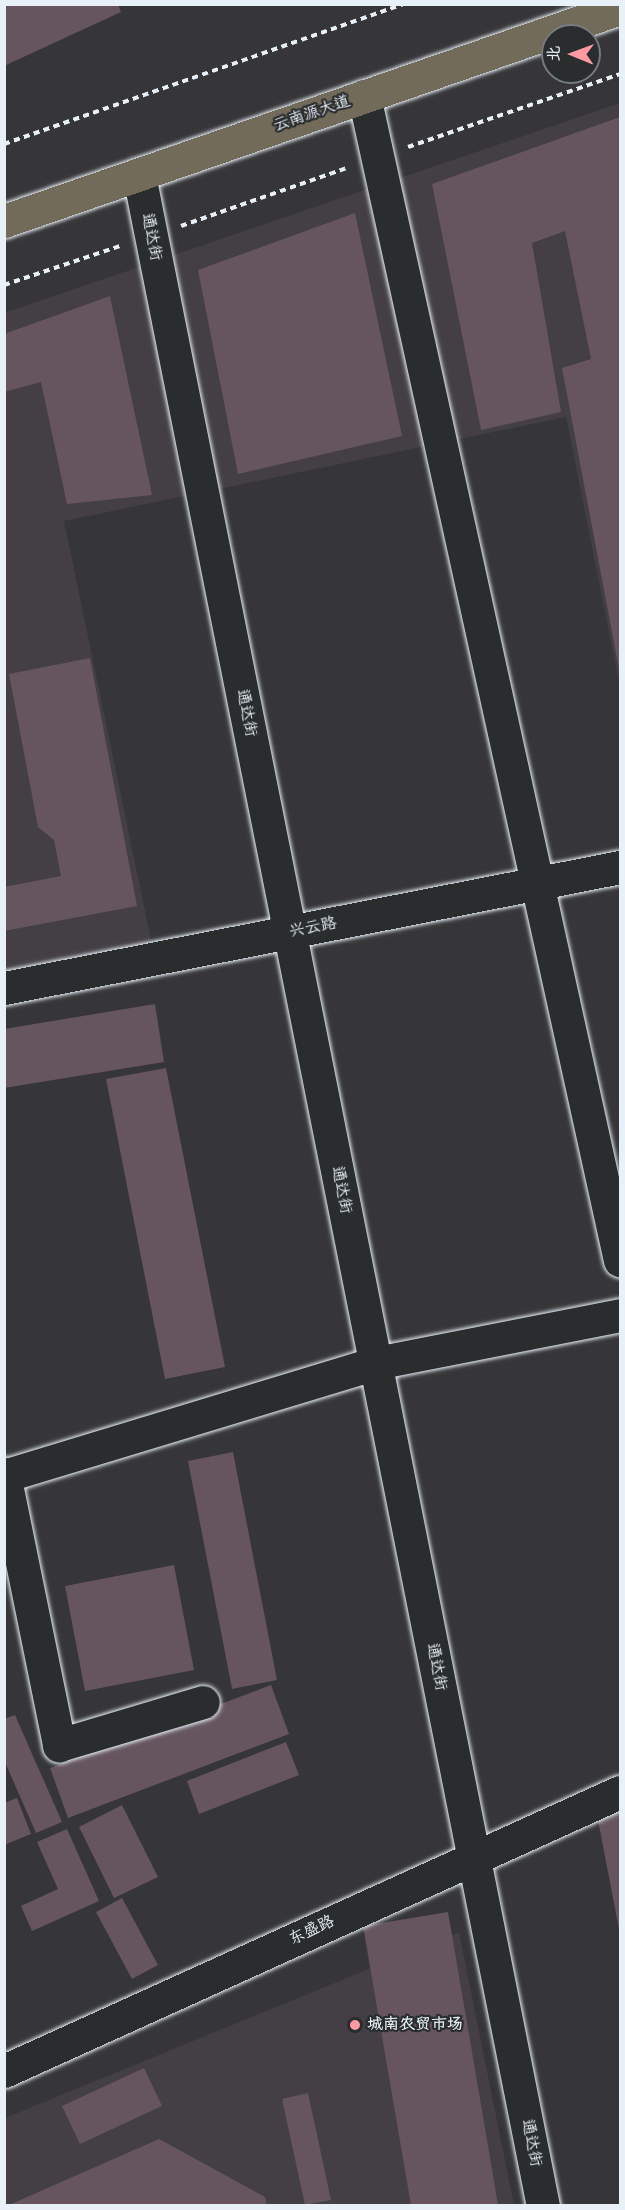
<!DOCTYPE html>
<html>
<head>
<meta charset="utf-8">
<style>
  body { margin:0 }
  #map { position:relative; width:625px; height:2210px; overflow:hidden; background:#363538; font-family:Kalam,"LXGW WenKai TC",sans-serif }
  div>[style] { position:absolute }
  .built>* { inset:0; background:#443f44 }
  .building>* { inset:0; background:#66555f }
  .path>* { height:4px; margin-top:-2px; transform-origin:0; background:repeating-linear-gradient(90deg,#e8f1f8 0 6px,transparent 0 10.5px) }
  .roads { filter:drop-shadow(0 0 2px #e8f1f8) drop-shadow(0 0 2px #e8f1f8) }
  .minor>* { height:33px; margin:-16.5px; padding:0 16.5px; transform-origin:16.5px; border-radius:16.5px; background:#2a2d2e }
  .major>* { height:33px; margin:-16.5px; padding:0 16.5px; transform-origin:16.5px; border-radius:16.5px; background:#726b5a }
  .dots>* { width:16px; height:16px; translate:-50% -50%; box-sizing:border-box; border:3px solid #2a2d2e; border-radius:50% }
  span { translate:-50% -50%; white-space:nowrap; text-align:center; line-height:1.15; -webkit-text-stroke:4.5px #2a2d2e; paint-order:stroke }
  .street-label { font-size:16px; color:#e8f1f8 }
  .poi-label { font-size:16px; color:#e8f1f8; font-weight:700 }
  .left { translate:0 -50%; text-align:left }
  .frame { position:absolute; inset:0; border:6px solid #e8f1f8; pointer-events:none }
  .north { position:absolute; left:541px; top:24px; width:60px; height:60px; box-sizing:border-box; background:#2a2d2e; border:2px solid #767b7f; border-radius:50%; rotate:271deg; font-size:16px; font-weight:700; line-height:24px; text-align:center; color:#e8f1f8 }
  .north::after { content:''; display:block; margin:auto; width:21px; height:27px; background:#ff9aa2; clip-path:polygon(50% 0,100% 100%,50% 72%,0 100%) }
</style>
</head>
<body>
<div id="map">
  <div class="built">
    <div style="clip-path:polygon(620px 103px,620px 687px,566px 417px,64px 521px,156px 964px,5px 994px,4px 313px)"></div>
    <div style="clip-path:polygon(459px 1932px,514px 2205px,5px 2206px,5px 2118px)"></div>
  </div>
  <div class="building">
    <div style="clip-path:polygon(118px 4px,121px 12px,4px 66px,4px 6px)"></div>
    <div style="clip-path:polygon(620px 117px,620px 669px,619px 669px,562px 368px,591px 359px,565px 231px,532px 243px,561px 412px,481px 430px,432px 184px)"></div>
    <div style="clip-path:polygon(355px 213px,402px 436px,238px 474px,198px 270px)"></div>
    <div style="clip-path:polygon(110px 296px,152px 495px,67px 504px,41px 382px,4px 392px,4px 334px)"></div>
    <div style="clip-path:polygon(90px 658px,137px 906px,4px 931px,4px 887px,61px 876px,54px 840px,38px 827px,9px 674px)"></div>
    <div style="clip-path:polygon(155px 1004px,164px 1062px,4px 1088px,4px 1029px)"></div>
    <div style="clip-path:polygon(166px 1068px,225px 1367px,165px 1379px,106px 1079px)"></div>
    <div style="clip-path:polygon(233px 1452px,277px 1680px,232px 1689px,188px 1461px)"></div>
    <div style="clip-path:polygon(174px 1565px,194px 1670px,85px 1691px,65px 1586px)"></div>
    <div style="clip-path:polygon(271px 1685px,289px 1734px,68px 1818px,50px 1768px)"></div>
    <div style="clip-path:polygon(15px 1715px,62px 1822px,36px 1833px,4px 1760px,4px 1719px)"></div>
    <div style="clip-path:polygon(286px 1742px,299px 1775px,199px 1814px,187px 1781px)"></div>
    <div style="clip-path:polygon(17px 1798px,31px 1834px,4px 1845px,4px 1803px)"></div>
    <div style="clip-path:polygon(620px 1804px,620px 1929px,619px 1929px,597px 1815px)"></div>
    <div style="clip-path:polygon(122px 1805px,158px 1877px,114px 1898px,79px 1827px)"></div>
    <div style="clip-path:polygon(67px 1829px,99px 1901px,32px 1931px,21px 1906px,58px 1889px,37px 1842px)"></div>
    <div style="clip-path:polygon(122px 1898px,158px 1965px,132px 1979px,96px 1912px)"></div>
    <div style="clip-path:polygon(448px 1912px,477px 2081px,498px 2205px,411px 2205px,363px 1926px)"></div>
    <div style="clip-path:polygon(144px 2068px,162px 2106px,80px 2144px,62px 2106px)"></div>
    <div style="clip-path:polygon(308px 2093px,331px 2200px,305px 2205px,282px 2099px)"></div>
    <div style="clip-path:polygon(159px 2139px,265px 2197px,267px 2205px,9px 2205px)"></div>
  </div>
  <div class="path">
    <div style="left:4px;top:144px;width:423px;rotate:-19.3deg"></div>
    <div style="left:408px;top:147px;width:224px;rotate:-19deg"></div>
    <div style="left:181px;top:226px;width:176px;rotate:-19.3deg"></div>
    <div style="left:4px;top:285px;width:122px;rotate:-18.6deg"></div>
  </div>
  <div class="roads">
    <div class="minor">
      <div style="left:364px;top:96px;width:1192px;rotate:77.6deg"></div>
      <div style="left:139px;top:175px;width:2071px;rotate:78.75deg"></div>
      <div style="left:4px;top:988px;width:628px;rotate:-11.11deg"></div>
      <div style="left:4px;top:1474px;width:277px;rotate:78.5deg"></div>
      <div style="left:59px;top:1745px;width:150px;rotate:-16.6deg"></div>
      <div style="left:4px;top:1476px;width:389px;rotate:-16.9deg"></div>
      <div style="left:376px;top:1363px;width:249px;rotate:-11.1deg"></div>
      <div style="left:4px;top:2071px;width:676px;rotate:-24.37deg"></div>
    </div>
    <div class="major">
      <div style="left:4px;top:221px;width:652px;rotate:-19.07deg"></div>
    </div>
  </div>
  <div class="dots">
    <div style="left:355px;top:2025px;background:#ff9aa2"></div>
  </div>
  <div class="street-label">
    <span style="left:312px;top:114px;rotate:-19deg">云南源大道</span>
    <span style="left:151px;top:237px;rotate:79deg">通达街</span>
    <span style="left:246px;top:713px;rotate:79deg">通达街</span>
    <span style="left:313px;top:928px;rotate:-11deg">兴云路</span>
    <span style="left:341px;top:1190px;rotate:79deg">通达街</span>
    <span style="left:436px;top:1667px;rotate:79deg">通达街</span>
    <span style="left:312px;top:1931px;rotate:-25deg">东盛路</span>
    <span style="left:531px;top:2143px;rotate:79deg">通达街</span>
  </div>
  <div class="poi-label">
    <span class="left" style="left:367px;top:2025px">城南农贸市场</span>
  </div>
  <div class="frame"></div>
  <div class="north">北</div>
</div>
</body>
</html>
